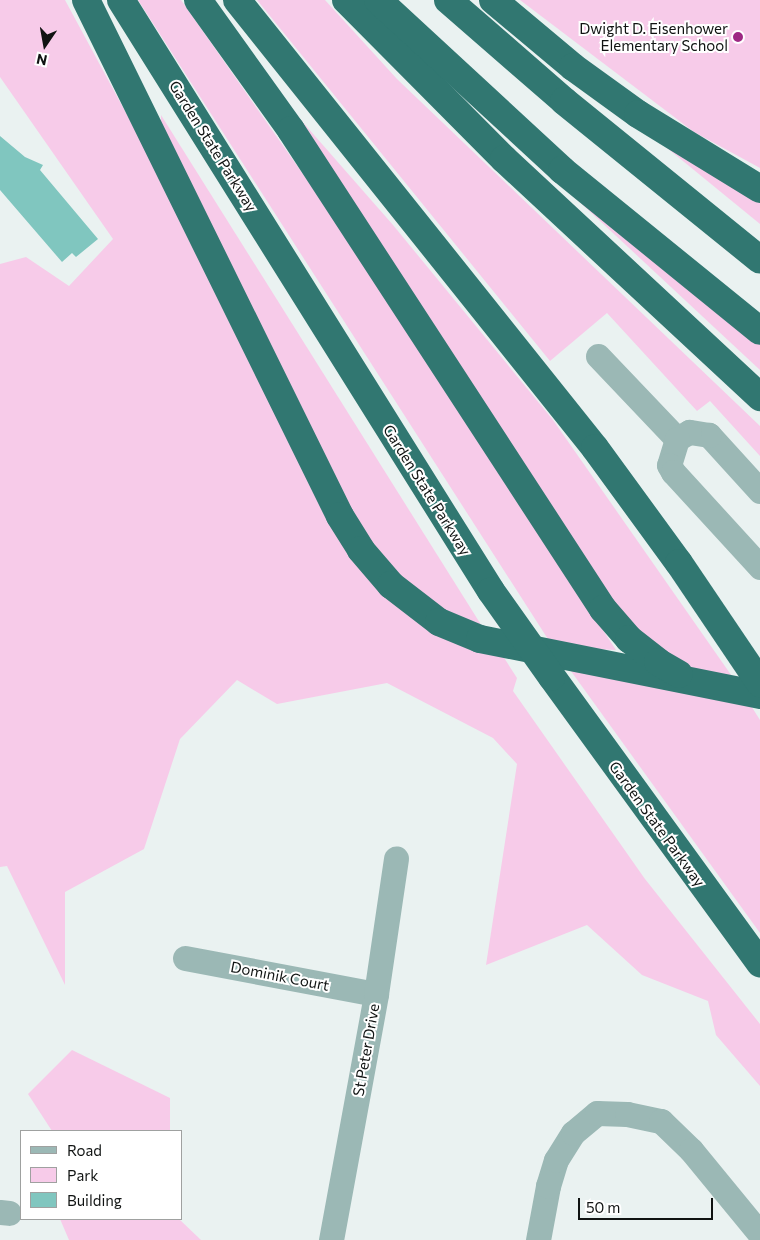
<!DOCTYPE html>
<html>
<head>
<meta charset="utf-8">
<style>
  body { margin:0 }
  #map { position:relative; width:760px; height:1240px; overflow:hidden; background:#eaf2f1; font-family:Commissioner,sans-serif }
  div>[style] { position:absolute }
  .green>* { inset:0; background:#f7cbe9 }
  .building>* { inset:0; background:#80c6bf }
  .minor>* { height:25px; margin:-12.5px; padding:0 12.5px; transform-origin:12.5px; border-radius:12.5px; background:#9bb8b5 }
  .highway>* { height:28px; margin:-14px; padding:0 14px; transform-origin:14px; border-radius:14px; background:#317771 }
  .highway-bridge>* { height:28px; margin:-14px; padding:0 14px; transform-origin:14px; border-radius:14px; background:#317771 }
  .dots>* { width:14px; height:14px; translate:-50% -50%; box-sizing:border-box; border:2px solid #fff; border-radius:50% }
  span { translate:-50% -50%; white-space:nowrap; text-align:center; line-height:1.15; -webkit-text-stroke:4px #fff; paint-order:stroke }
  .poi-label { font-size:15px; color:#101312 }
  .right { translate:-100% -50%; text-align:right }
  .street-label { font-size:15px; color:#101312 }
  .legend { position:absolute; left:20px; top:1130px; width:162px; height:90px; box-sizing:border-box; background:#fff; border:1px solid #9fa1a0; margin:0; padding:6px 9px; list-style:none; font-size:15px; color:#101312 }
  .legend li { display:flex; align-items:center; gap:10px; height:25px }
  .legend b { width:25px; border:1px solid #9fa1a0 }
  .north { position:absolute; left:20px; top:20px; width:50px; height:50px; -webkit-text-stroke:4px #fff; paint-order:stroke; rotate:192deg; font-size:14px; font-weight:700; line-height:20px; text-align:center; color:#101312 }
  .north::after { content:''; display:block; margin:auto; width:18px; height:22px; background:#101312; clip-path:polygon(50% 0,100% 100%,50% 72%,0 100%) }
  .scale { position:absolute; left:578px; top:1198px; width:135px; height:22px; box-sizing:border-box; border:2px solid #101312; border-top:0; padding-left:6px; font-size:15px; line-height:18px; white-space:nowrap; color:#101312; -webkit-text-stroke:4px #fff; paint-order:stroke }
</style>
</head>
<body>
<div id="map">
  <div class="green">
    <div style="clip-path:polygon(0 0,65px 0,379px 582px,501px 653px,517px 678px,513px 691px,645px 879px,760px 1024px,760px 1086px,716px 1035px,708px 1001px,642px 975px,587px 925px,486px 965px,517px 764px,493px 738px,387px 683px,277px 704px,237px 680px,180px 739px,144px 849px,65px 892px,65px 985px,7px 866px,0 867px,0 264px,26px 257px,69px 286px,113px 239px,0 77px)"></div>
    <div style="clip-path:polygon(138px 0,181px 0,338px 224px,616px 650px,553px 647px)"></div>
    <div style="clip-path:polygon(257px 0,325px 0,397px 79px,760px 426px,760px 456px,710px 401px,697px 411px,607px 313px,550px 361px)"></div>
    <div style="clip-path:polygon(520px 0,760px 0,760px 168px,694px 132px)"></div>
    <div style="clip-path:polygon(279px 95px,393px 225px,553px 420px,736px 682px,703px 675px,662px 653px,618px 614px)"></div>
    <div style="clip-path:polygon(161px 115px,485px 631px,447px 618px,399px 582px,352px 524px,161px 126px)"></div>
    <div style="clip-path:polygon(645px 130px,760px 196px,760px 224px)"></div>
    <div style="clip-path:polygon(570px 193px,760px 344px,760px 370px)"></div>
    <div style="clip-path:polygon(568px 667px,748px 701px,760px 720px,760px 933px)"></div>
    <div style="clip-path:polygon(72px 1050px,170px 1098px,170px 1131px,52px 1131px,28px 1094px)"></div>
    <div style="clip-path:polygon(60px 1219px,179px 1219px,201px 1240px,69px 1240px)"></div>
  </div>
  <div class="building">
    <div style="clip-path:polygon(0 136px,25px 157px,43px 165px,40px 170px,98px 239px,76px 257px,72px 253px,62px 262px,0 190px)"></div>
  </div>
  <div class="minor">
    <div style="left:598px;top:356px;width:115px;rotate:46.4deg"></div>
    <div style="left:760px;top:491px;width:76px;rotate:-132.3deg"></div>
    <div style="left:709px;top:435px;width:20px;rotate:-171deg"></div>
    <div style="left:689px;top:432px;width:14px;rotate:150deg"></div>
    <div style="left:677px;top:439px;width:27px;rotate:107deg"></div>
    <div style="left:669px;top:465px;width:8px;rotate:60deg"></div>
    <div style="left:673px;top:472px;width:129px;rotate:47.5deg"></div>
    <div style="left:185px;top:958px;width:194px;rotate:10.7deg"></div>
    <div style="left:0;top:1212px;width:9px;rotate:6deg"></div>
    <div style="left:331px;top:1240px;width:250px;rotate:-79.6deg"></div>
    <div style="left:376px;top:994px;width:137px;rotate:-81.6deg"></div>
    <div style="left:538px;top:1240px;width:55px;rotate:-79.5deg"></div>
    <div style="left:548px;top:1186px;width:27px;rotate:-73deg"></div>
    <div style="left:556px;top:1160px;width:32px;rotate:-58deg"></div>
    <div style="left:573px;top:1133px;width:31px;rotate:-40deg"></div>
    <div style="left:597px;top:1113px;width:30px;rotate:2deg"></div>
    <div style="left:627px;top:1114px;width:35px;rotate:12deg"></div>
    <div style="left:661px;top:1121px;width:42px;rotate:44deg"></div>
    <div style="left:691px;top:1150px;width:109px;rotate:50.6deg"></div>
  </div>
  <div class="highway">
    <div style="left:86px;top:0;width:575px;rotate:63.79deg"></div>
    <div style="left:340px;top:516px;width:40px;rotate:58deg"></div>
    <div style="left:361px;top:550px;width:46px;rotate:49.4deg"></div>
    <div style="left:391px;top:585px;width:61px;rotate:37.6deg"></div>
    <div style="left:439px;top:622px;width:44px;rotate:22.5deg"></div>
    <div style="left:480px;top:639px;width:286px;rotate:11.3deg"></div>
    <div style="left:121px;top:0;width:697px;rotate:57.95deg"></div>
    <div style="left:198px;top:0;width:160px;rotate:54.4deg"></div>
    <div style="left:291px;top:130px;width:572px;rotate:56.92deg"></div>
    <div style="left:603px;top:609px;width:40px;rotate:49deg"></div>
    <div style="left:629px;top:639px;width:37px;rotate:38deg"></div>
    <div style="left:658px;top:662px;width:24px;rotate:30deg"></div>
    <div style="left:237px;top:0;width:573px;rotate:51.37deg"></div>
    <div style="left:595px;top:448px;width:142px;rotate:53.9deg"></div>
    <div style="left:679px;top:563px;width:145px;rotate:56deg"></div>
    <div style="left:346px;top:0;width:224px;rotate:45.2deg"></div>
    <div style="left:504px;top:159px;width:350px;rotate:42.9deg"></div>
    <div style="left:378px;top:0;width:251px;rotate:42.7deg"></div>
    <div style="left:562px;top:170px;width:255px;rotate:39.1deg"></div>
    <div style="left:448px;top:0;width:154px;rotate:41deg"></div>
    <div style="left:564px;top:101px;width:252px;rotate:39deg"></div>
    <div style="left:493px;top:0;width:104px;rotate:39.9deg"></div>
    <div style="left:573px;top:67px;width:80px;rotate:35.9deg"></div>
    <div style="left:638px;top:114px;width:143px;rotate:31.6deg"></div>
    <div style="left:552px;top:677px;width:354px;rotate:54deg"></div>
  </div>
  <div class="highway-bridge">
    <div style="left:491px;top:591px;width:105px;rotate:54.7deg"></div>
  </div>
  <div class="dots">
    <div style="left:738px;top:37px;background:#9e2984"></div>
  </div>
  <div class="poi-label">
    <span class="right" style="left:728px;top:37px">Dwight D. Eisenhower<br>Elementary School</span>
  </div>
  <div class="street-label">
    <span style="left:213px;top:146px;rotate:58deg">Garden State Parkway</span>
    <span style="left:427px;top:490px;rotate:58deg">Garden State Parkway</span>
    <span style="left:657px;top:824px;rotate:54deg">Garden State Parkway</span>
    <span style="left:280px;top:976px;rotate:11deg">Dominik Court</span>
    <span style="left:366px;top:1050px;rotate:-80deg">St Peter Drive</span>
  </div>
  <ul class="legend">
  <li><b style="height:6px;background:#9bb8b5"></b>Road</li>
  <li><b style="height:14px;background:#f7cbe9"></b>Park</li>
  <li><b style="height:14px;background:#80c6bf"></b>Building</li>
  </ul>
  <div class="north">N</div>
  <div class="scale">50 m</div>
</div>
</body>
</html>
